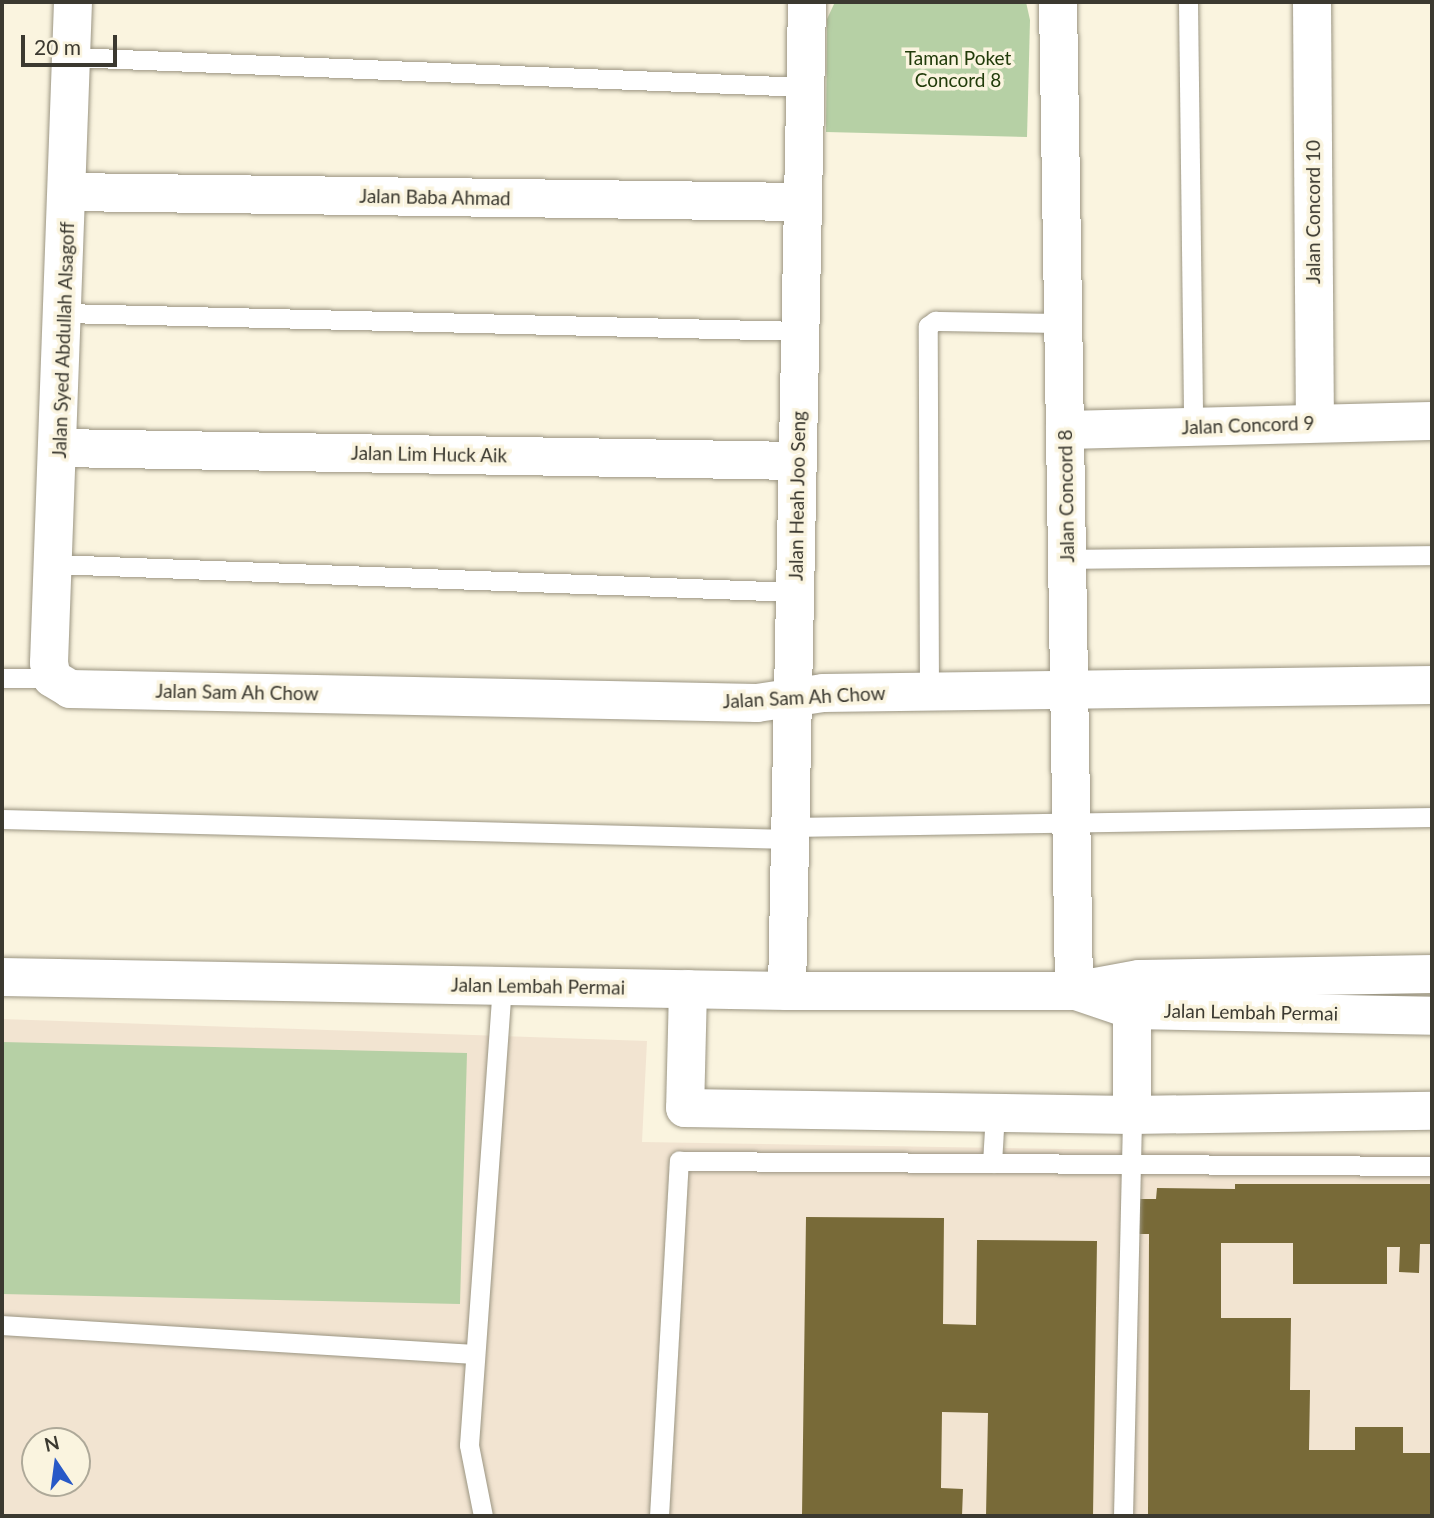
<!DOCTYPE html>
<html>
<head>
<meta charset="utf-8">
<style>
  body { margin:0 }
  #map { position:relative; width:1434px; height:1518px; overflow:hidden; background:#faf4df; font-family:Lato,sans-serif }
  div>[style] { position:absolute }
  .education>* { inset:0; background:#f2e4d1 }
  .green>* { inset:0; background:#b6d0a5 }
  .building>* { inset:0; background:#786a38 }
  .roads { filter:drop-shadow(0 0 2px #9b9582) drop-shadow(0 0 2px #9b9582) }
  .service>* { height:19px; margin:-9.5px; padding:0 9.5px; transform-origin:9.5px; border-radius:9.5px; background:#fff }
  .minor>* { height:38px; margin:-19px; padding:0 19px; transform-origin:19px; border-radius:19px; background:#fff }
  .secondary>* { height:38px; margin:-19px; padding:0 19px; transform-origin:19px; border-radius:19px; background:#fff }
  span { translate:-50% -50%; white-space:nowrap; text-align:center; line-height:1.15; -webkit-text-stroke:7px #faf4df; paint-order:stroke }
  .park-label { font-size:19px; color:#213b0a }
  .street-label { font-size:19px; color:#3b3930 }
  .frame { position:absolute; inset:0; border:4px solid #3b3930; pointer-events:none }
  .north { position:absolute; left:21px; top:1427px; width:70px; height:70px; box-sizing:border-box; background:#faf4df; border:2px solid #aea999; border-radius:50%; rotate:347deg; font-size:19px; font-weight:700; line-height:28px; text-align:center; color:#3b3930 }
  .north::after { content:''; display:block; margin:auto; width:24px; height:32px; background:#2859c7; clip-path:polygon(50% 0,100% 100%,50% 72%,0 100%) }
  .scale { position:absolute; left:21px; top:35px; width:96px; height:32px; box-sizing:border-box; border:4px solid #3b3930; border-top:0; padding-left:9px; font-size:21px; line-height:24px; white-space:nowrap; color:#3b3930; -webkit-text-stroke:5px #faf4df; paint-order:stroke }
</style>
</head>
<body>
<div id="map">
  <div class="education">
    <div style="clip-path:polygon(evenodd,2px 1019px,647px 1041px,642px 1142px,1432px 1155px,1432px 1516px,2px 1516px,2px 1019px,35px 1441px,77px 1441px,77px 1483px,35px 1483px,35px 1441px)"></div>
  </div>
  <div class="green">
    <div style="clip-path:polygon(835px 2px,1026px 2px,1030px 20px,1027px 137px,826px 132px,827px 19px)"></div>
    <div style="clip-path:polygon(2px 1042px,467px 1053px,460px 1304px,2px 1294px)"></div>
  </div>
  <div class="building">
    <div style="clip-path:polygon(1235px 1184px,1432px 1184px,1432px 1244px,1420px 1244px,1419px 1273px,1399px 1272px,1400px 1247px,1387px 1247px,1387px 1284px,1293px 1284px,1293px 1243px,1221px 1243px,1221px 1318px,1291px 1318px,1290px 1390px,1310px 1390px,1309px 1450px,1355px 1450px,1355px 1427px,1403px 1427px,1403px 1453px,1432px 1453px,1432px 1516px,1148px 1516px,1149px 1234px,1138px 1234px,1138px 1199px,1156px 1199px,1157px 1188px,1235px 1189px)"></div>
    <div style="clip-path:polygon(806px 1217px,944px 1218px,943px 1324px,976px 1325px,977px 1240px,1097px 1241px,1093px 1516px,986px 1516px,988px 1413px,942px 1412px,941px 1488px,963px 1489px,962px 1516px,802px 1516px)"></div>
  </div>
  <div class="roads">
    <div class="service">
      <div style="left:1188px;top:2px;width:424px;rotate:89.3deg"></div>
      <div style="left:71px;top:57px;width:735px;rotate:2.34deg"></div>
      <div style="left:64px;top:313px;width:736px;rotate:1.4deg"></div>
      <div style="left:1067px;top:559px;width:365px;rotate:-0.6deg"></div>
      <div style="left:53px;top:564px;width:743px;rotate:2.16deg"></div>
      <div style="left:2px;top:678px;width:50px"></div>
      <div style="left:929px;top:692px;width:366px;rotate:-90.2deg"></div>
      <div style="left:928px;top:326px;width:9px;rotate:-36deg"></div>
      <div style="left:935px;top:321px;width:128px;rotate:0.9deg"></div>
      <div style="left:2px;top:819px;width:788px;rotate:1.45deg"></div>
      <div style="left:790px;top:827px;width:642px;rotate:-0.89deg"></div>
      <div style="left:992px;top:1163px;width:50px;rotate:-86.6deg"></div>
      <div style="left:2px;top:1325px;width:472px;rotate:3.5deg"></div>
      <div style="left:483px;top:1516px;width:72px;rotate:-101.2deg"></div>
      <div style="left:469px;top:1445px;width:461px;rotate:-85.9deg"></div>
      <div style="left:659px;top:1516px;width:356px;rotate:-86.8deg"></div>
      <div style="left:679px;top:1161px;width:753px;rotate:0.38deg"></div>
      <div style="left:1123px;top:1516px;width:401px;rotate:-88.7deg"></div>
    </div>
    <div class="minor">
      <div style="left:73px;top:2px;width:661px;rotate:92.08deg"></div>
      <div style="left:49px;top:663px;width:15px;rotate:79deg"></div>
      <div style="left:52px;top:678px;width:21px;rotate:31deg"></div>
      <div style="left:70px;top:689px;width:687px;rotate:1.17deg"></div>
      <div style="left:757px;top:703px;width:67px;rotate:-8.6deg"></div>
      <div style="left:823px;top:693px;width:609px;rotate:-0.75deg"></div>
      <div style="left:1058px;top:2px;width:989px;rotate:89.07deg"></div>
      <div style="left:1312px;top:2px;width:420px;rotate:89.6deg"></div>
      <div style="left:67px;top:192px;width:736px;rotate:0.78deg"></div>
      <div style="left:1065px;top:430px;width:367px;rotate:-1.4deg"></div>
      <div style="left:60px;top:448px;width:737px;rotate:1.01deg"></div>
      <div style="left:688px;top:989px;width:119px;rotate:91.4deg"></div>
      <div style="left:685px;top:1108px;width:447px;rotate:0.9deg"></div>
      <div style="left:1132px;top:1115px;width:300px;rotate:-0.8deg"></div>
      <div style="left:787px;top:991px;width:989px;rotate:-88.84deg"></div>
      <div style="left:1132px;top:1115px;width:105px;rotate:-90deg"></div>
    </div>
    <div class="secondary">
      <div style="left:2px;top:977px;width:785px;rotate:1.02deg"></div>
      <div style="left:787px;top:991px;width:287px"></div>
      <div style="left:1074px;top:991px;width:66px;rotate:-10.5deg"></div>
      <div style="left:1139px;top:979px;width:293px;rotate:-1deg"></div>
      <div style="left:1079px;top:992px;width:56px;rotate:18.8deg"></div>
      <div style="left:1132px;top:1010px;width:300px;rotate:1.1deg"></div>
    </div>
  </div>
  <div class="park-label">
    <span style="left:958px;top:69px">Taman Poket<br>Concord 8</span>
  </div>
  <div class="street-label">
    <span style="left:435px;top:197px;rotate:1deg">Jalan Baba Ahmad</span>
    <span style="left:1313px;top:212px;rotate:-90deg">Jalan Concord 10</span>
    <span style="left:63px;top:340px;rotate:-88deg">Jalan Syed Abdullah Alsagoff</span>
    <span style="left:1248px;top:425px;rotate:-2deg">Jalan Concord 9</span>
    <span style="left:429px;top:454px;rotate:1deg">Jalan Lim Huck Aik</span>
    <span style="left:797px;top:496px;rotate:-89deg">Jalan Heah Joo Seng</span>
    <span style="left:1066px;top:496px;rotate:-91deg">Jalan Concord 8</span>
    <span style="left:237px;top:692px;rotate:1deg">Jalan Sam Ah Chow</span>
    <span style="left:804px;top:697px;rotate:-3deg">Jalan Sam Ah Chow</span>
    <span style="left:538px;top:986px;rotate:1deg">Jalan Lembah Permai</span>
    <span style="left:1251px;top:1012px;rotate:1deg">Jalan Lembah Permai</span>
  </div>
  <div class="frame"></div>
  <div class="north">N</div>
  <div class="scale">20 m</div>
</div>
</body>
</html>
